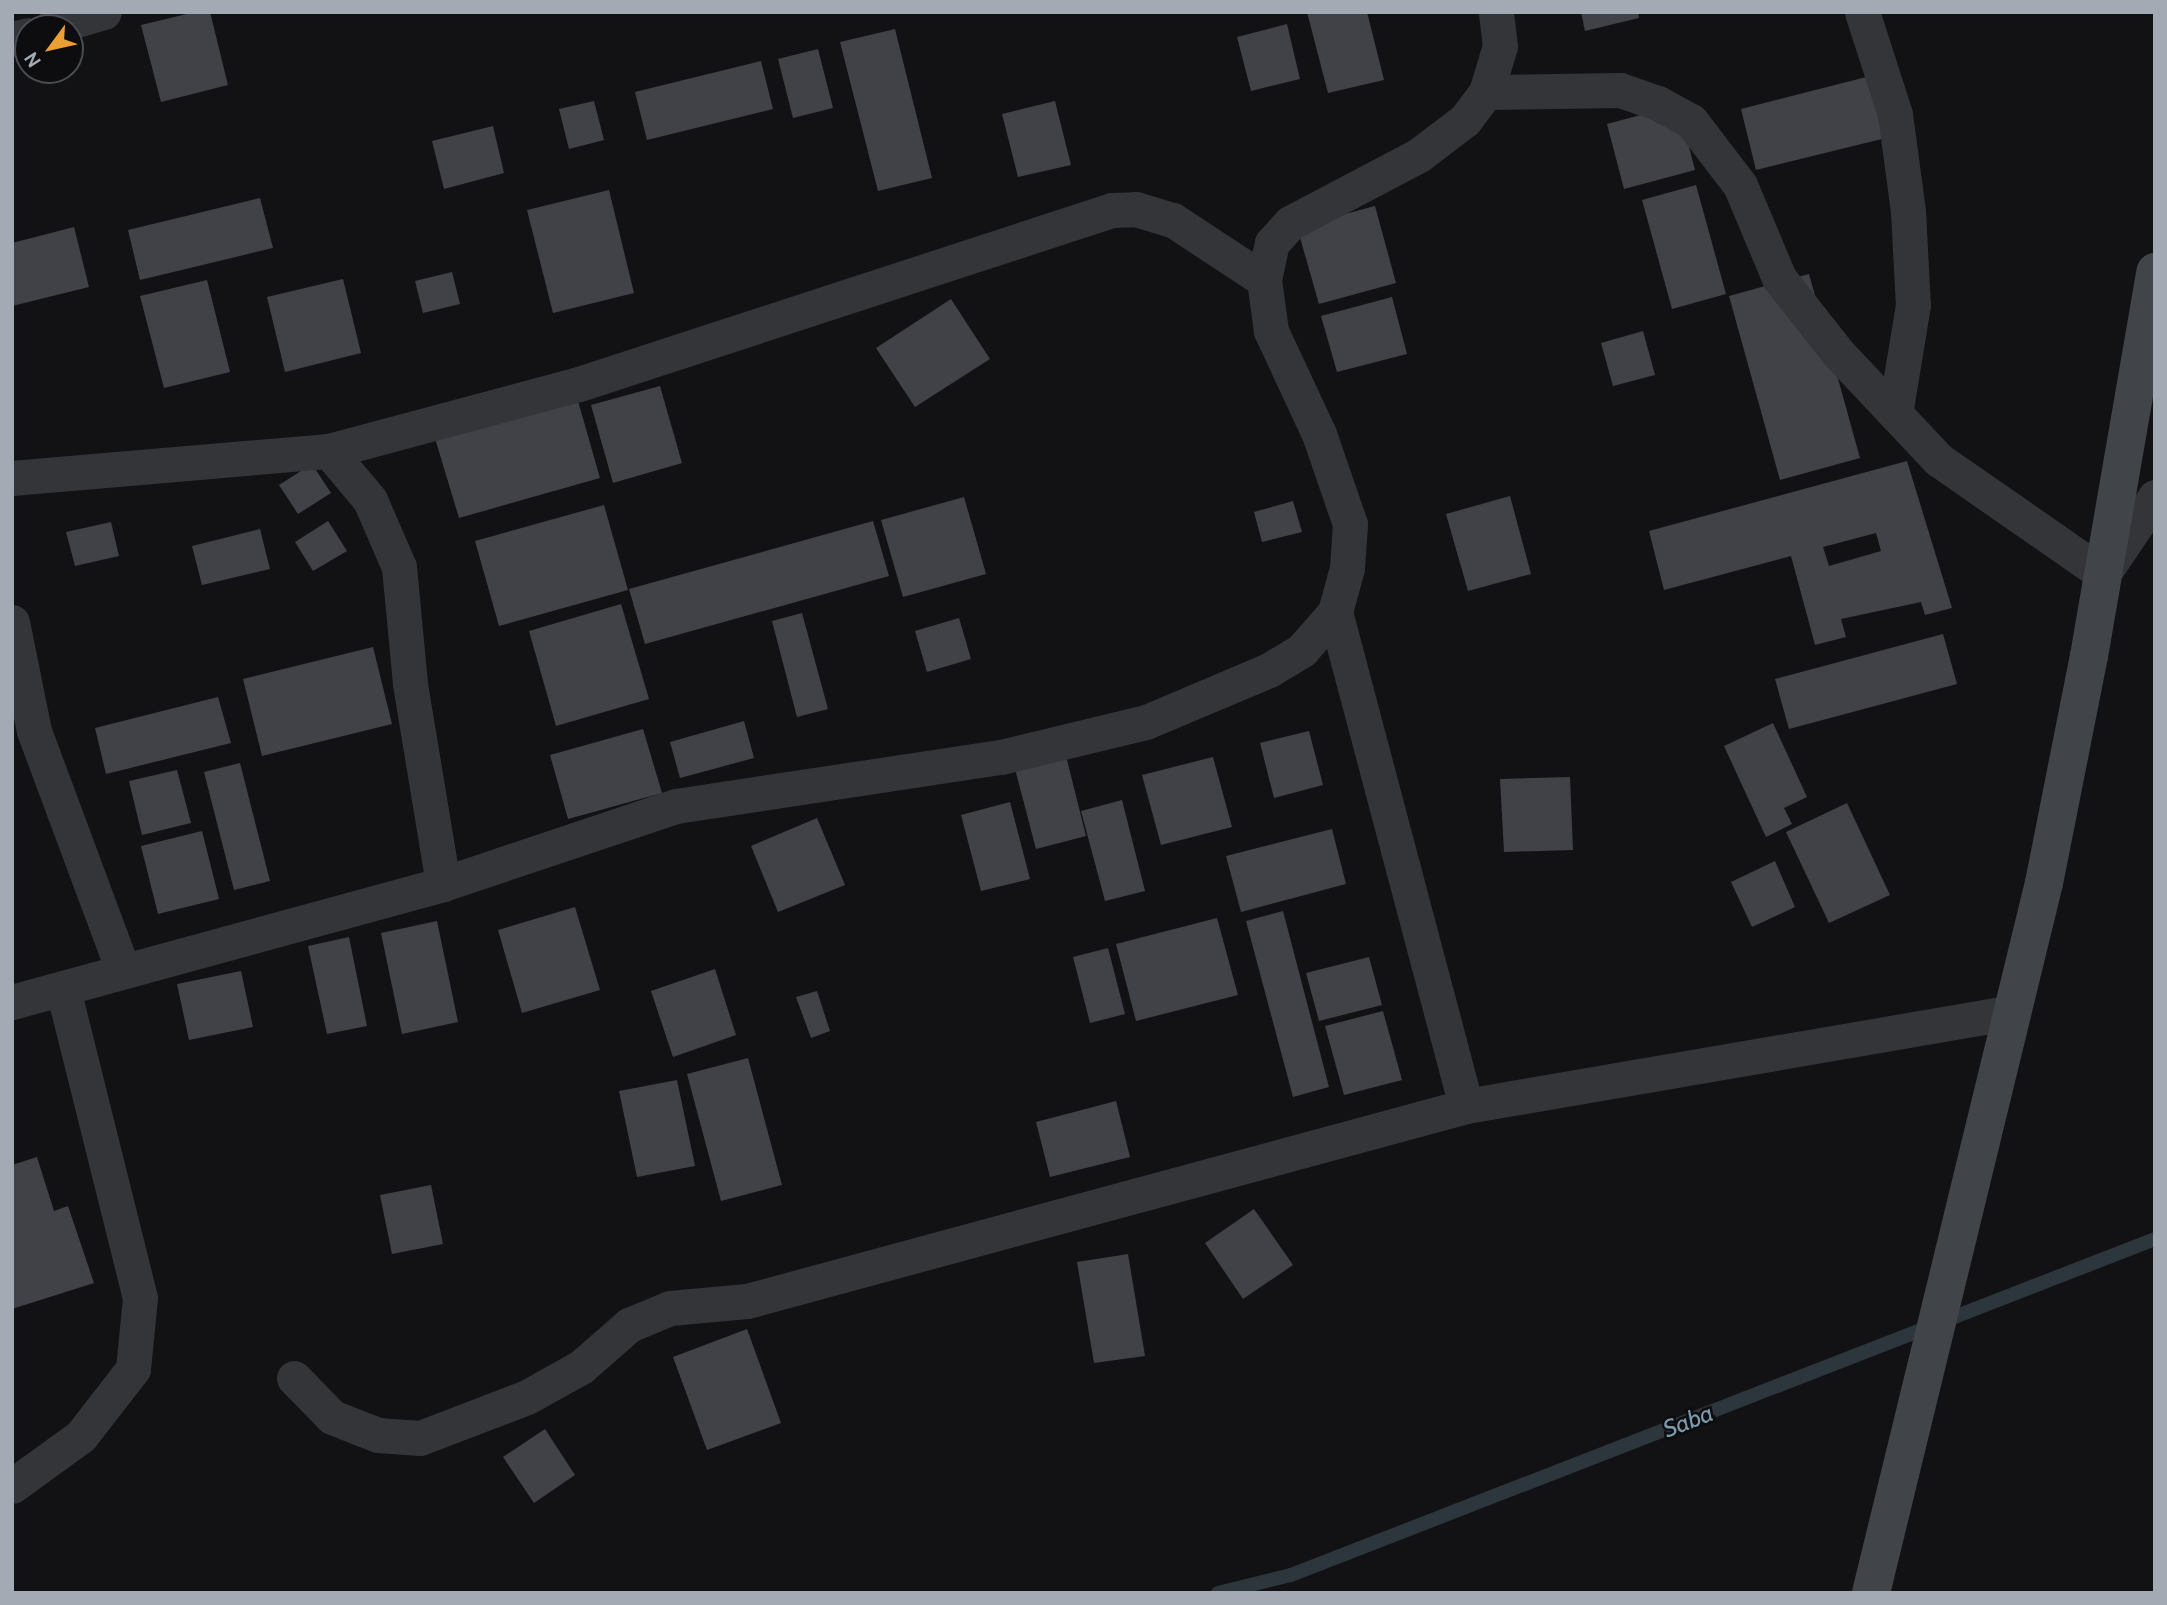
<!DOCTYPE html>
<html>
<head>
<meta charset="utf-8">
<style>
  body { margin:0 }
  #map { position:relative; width:2167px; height:1605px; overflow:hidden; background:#121214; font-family:Cabin,sans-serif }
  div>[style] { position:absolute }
  .stream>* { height:14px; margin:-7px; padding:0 7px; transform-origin:7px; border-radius:7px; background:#2c363c }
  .building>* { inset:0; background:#414247 }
  .street>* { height:35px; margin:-17.5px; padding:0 17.5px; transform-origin:17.5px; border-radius:17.5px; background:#333539 }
  .secondary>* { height:38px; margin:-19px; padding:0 19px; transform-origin:19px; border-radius:19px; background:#414449 }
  span { translate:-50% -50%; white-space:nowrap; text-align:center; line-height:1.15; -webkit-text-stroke:5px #0d0d0f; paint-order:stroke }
  .water-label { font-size:24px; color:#7c9baf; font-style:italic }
  .frame { position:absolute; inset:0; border:14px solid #a4aab4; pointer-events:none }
  .north { position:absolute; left:14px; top:14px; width:70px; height:70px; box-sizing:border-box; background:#0d0d0f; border:2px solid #494c51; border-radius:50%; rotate:237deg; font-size:19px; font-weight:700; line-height:28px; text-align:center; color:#a4aab4 }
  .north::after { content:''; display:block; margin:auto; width:24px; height:32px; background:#ec9f32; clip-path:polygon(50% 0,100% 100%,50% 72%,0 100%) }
</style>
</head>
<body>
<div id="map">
  <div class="stream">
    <div style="left:1218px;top:1593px;width:75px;rotate:-13.9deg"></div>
    <div style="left:1291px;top:1575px;width:927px;rotate:-21.25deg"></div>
  </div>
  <div class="building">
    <div style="clip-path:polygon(195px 12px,210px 12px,228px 85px,161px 102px,141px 25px)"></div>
    <div style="clip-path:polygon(1307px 12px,1367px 12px,1384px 80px,1328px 93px)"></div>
    <div style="clip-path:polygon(1581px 12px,1638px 12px,1639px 18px,1585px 31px)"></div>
    <div style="clip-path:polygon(1287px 24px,1300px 79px,1251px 91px,1237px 37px)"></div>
    <div style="clip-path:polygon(895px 29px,932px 178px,878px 191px,840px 42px)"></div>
    <div style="clip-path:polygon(818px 49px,833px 108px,793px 118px,778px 59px)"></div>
    <div style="clip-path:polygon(761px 61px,773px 109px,647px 140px,635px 92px)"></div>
    <div style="clip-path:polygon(1882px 73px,1898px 135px,1756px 170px,1741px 109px)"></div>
    <div style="clip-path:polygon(594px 101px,604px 140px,569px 149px,559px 109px)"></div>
    <div style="clip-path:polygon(1055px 101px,1071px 165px,1018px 177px,1002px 114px)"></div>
    <div style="clip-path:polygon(1678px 105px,1695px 170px,1624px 189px,1607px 124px)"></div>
    <div style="clip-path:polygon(493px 126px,504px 173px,444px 189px,432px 141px)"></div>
    <div style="clip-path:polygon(1696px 185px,1726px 294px,1672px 309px,1642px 200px)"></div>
    <div style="clip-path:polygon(609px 190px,634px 293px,553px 313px,527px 210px)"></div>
    <div style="clip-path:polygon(260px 198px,273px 248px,140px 280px,128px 230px)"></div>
    <div style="clip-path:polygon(1375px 206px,1396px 283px,1319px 304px,1297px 227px)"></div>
    <div style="clip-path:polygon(74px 227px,89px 287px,12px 306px,12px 243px)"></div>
    <div style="clip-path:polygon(452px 272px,460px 304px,423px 313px,415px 281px)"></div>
    <div style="clip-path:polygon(1809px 274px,1860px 458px,1780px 480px,1729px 296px)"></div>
    <div style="clip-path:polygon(343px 279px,361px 353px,285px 372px,267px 297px)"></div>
    <div style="clip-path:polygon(207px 280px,230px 372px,164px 388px,140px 296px)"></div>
    <div style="clip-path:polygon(1392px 297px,1407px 354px,1337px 372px,1321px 316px)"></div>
    <div style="clip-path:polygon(951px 299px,990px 359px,915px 407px,876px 348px)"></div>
    <div style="clip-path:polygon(1643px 331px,1655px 375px,1613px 386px,1601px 343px)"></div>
    <div style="clip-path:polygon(660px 386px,682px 463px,613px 483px,591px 405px)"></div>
    <div style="clip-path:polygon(576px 394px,600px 478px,459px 518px,434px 435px)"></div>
    <div style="clip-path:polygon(evenodd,1907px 461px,1952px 608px,1925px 615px,1921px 602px,1841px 619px,1846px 637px,1815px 645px,1791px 556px,1664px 590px,1649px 531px,1907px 461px,1876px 533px,1881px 551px,1829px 566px,1823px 547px,1876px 533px)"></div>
    <div style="clip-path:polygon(312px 464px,331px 493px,298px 514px,279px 485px)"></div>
    <div style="clip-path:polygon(1510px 496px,1531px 574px,1468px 591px,1446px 514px)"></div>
    <div style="clip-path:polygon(964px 497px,986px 574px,903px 597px,881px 520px)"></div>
    <div style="clip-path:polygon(1293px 501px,1302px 532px,1262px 542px,1254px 512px)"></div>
    <div style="clip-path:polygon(604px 505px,628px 590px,499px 626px,475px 541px)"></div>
    <div style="clip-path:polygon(328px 521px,347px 551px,313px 571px,295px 542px)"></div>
    <div style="clip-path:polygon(873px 521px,889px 576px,645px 644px,629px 589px)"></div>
    <div style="clip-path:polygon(111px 522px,119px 556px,75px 566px,66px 532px)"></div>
    <div style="clip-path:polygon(260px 529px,270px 569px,202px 585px,192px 546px)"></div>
    <div style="clip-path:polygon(621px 604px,649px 699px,556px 726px,529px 631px)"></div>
    <div style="clip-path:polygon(802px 613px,828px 709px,797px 717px,772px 621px)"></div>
    <div style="clip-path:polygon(959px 618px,971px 659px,927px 672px,915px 631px)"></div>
    <div style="clip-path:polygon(1943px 634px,1957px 684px,1789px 729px,1775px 679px)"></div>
    <div style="clip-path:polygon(373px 647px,392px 724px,262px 756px,243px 679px)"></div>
    <div style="clip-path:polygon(218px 697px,231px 743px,106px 774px,95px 728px)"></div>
    <div style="clip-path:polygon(744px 721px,754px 758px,680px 778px,670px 742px)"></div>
    <div style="clip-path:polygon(1773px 723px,1807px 797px,1784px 808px,1792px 824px,1766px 837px,1724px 746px)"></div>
    <div style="clip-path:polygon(643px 729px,662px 793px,568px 819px,550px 755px)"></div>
    <div style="clip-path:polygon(1309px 731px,1323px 785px,1274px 798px,1260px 743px)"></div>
    <div style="clip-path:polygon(1066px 756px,1086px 836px,1036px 849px,1015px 769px)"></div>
    <div style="clip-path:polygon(1213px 757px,1232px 827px,1161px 845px,1142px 775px)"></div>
    <div style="clip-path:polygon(240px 763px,270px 881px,234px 890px,204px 772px)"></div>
    <div style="clip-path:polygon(177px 770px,191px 823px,142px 835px,129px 781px)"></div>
    <div style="clip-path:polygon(1570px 777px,1573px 850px,1504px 852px,1500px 779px)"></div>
    <div style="clip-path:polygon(1122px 800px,1145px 891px,1105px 901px,1081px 811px)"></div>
    <div style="clip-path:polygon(1010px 802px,1030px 879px,981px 891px,961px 815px)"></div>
    <div style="clip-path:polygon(1847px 803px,1890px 895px,1829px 923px,1786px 832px)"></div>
    <div style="clip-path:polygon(817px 818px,845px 885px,778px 912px,751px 846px)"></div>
    <div style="clip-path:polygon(1332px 829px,1346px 884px,1241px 912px,1226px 856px)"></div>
    <div style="clip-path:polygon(202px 831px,219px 899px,158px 914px,141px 846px)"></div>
    <div style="clip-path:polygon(1775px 861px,1795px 907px,1752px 927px,1731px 882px)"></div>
    <div style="clip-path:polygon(575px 907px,600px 990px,522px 1013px,498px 930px)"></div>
    <div style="clip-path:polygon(1283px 911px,1329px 1087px,1293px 1097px,1246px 921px)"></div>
    <div style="clip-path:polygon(1217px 918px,1238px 995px,1136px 1021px,1116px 944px)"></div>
    <div style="clip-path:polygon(437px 921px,458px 1022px,402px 1034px,381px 933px)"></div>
    <div style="clip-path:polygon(349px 937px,367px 1026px,327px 1034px,308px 946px)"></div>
    <div style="clip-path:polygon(1108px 948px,1125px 1014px,1090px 1023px,1073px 957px)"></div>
    <div style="clip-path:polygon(1369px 957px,1382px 1005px,1319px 1021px,1306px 973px)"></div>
    <div style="clip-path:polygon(715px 969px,736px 1035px,673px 1057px,651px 991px)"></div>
    <div style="clip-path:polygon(241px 971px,253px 1027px,189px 1040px,177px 984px)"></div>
    <div style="clip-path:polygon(817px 991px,830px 1031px,811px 1038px,796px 997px)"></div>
    <div style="clip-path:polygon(1383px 1011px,1402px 1080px,1344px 1095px,1325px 1026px)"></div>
    <div style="clip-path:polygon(748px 1058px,782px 1185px,721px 1201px,687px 1074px)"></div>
    <div style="clip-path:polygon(677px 1080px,695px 1166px,637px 1177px,619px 1091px)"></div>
    <div style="clip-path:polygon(1116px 1101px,1130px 1157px,1050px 1177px,1036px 1122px)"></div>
    <div style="clip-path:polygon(37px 1157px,54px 1211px,68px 1206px,94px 1283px,12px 1309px,12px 1165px)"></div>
    <div style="clip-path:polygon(431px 1185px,443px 1244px,392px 1254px,380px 1195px)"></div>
    <div style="clip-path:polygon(1254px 1209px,1293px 1265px,1243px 1299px,1205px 1243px)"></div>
    <div style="clip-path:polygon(1128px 1254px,1145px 1356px,1094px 1363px,1077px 1262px)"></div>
    <div style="clip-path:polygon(747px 1329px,781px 1423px,707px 1450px,673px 1357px)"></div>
    <div style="clip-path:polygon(545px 1429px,575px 1475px,534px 1503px,503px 1457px)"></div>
  </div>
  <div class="street">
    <div style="left:1862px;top:12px;width:107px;rotate:72.1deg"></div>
    <div style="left:1895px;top:114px;width:98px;rotate:82.4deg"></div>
    <div style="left:1908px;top:211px;width:94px;rotate:87deg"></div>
    <div style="left:1913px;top:305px;width:110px;rotate:99.4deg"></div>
    <div style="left:50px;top:28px;width:56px;rotate:-16.5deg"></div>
    <div style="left:12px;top:39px;width:16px;rotate:-14deg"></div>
    <div style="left:1486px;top:92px;width:134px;rotate:-0.9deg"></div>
    <div style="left:1620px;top:90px;width:40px;rotate:18.9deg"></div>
    <div style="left:1658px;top:103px;width:38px;rotate:29deg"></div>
    <div style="left:1691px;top:121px;width:81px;rotate:52.6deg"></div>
    <div style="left:1740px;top:185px;width:101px;rotate:67.2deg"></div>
    <div style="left:1779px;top:278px;width:95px;rotate:51.8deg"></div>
    <div style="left:1838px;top:353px;width:147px;rotate:46.7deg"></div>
    <div style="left:1939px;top:460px;width:200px;rotate:34.8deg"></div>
    <div style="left:2103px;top:574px;width:93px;rotate:-56deg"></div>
    <div style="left:329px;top:451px;width:64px;rotate:50.1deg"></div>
    <div style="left:370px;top:500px;width:73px;rotate:66.6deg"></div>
    <div style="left:399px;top:567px;width:118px;rotate:84.6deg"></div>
    <div style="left:410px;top:684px;width:203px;rotate:80.6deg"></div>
    <div style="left:12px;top:478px;width:318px;rotate:-4.9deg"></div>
    <div style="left:329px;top:451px;width:259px;rotate:-15deg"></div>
    <div style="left:579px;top:384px;width:561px;rotate:-18.08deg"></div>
    <div style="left:1112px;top:210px;width:24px;rotate:-2deg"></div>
    <div style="left:1136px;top:209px;width:39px;rotate:17deg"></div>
    <div style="left:1173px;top:220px;width:109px;rotate:33.4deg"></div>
    <div style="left:12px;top:622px;width:111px;rotate:78.6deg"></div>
    <div style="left:34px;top:731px;width:255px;rotate:69.6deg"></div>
    <div style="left:12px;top:1002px;width:447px;rotate:-15.3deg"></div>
    <div style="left:443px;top:884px;width:246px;rotate:-18.5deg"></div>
    <div style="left:676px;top:806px;width:329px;rotate:-8.6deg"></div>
    <div style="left:1001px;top:757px;width:149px;rotate:-13.6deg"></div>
    <div style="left:1146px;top:722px;width:134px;rotate:-22.9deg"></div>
    <div style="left:1269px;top:670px;width:39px;rotate:-31deg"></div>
    <div style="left:1302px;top:650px;width:50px;rotate:-49deg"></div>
    <div style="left:1466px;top:1106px;width:511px;rotate:-104.85deg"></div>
    <div style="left:1335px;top:612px;width:46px;rotate:-74.7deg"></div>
    <div style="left:1347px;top:568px;width:44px;rotate:-86.1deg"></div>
    <div style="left:1350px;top:524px;width:95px;rotate:-109deg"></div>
    <div style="left:1319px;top:434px;width:114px;rotate:-115deg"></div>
    <div style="left:1271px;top:331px;width:51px;rotate:-97.8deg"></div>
    <div style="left:1264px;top:280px;width:38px;rotate:-78deg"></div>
    <div style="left:1272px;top:243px;width:27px;rotate:-48deg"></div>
    <div style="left:1290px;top:223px;width:146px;rotate:-27.8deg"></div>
    <div style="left:1419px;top:155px;width:58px;rotate:-37.3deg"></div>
    <div style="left:1465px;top:120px;width:35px;rotate:-53deg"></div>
    <div style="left:1486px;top:92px;width:48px;rotate:-73.1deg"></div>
    <div style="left:1500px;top:46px;width:34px;rotate:-97deg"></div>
    <div style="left:294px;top:1378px;width:54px;rotate:45.7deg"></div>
    <div style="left:332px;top:1417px;width:49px;rotate:21.4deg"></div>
    <div style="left:378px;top:1435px;width:42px;rotate:4.1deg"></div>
    <div style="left:420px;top:1438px;width:115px;rotate:-21deg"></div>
    <div style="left:527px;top:1397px;width:62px;rotate:-29.1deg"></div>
    <div style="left:581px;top:1367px;width:64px;rotate:-41.2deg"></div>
    <div style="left:629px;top:1325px;width:44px;rotate:-22.5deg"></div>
    <div style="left:670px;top:1308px;width:77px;rotate:-5.2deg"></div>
    <div style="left:747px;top:1301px;width:745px;rotate:-15.17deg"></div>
    <div style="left:1466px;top:1106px;width:555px;rotate:-9.75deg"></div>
    <div style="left:12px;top:1486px;width:85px;rotate:-35.9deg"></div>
    <div style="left:81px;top:1436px;width:85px;rotate:-52.2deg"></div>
    <div style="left:133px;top:1369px;width:71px;rotate:-84.4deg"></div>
    <div style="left:140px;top:1298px;width:317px;rotate:-104deg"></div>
  </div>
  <div class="secondary">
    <div style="left:1871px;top:1593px;width:731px;rotate:-76.31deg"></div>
    <div style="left:2044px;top:883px;width:231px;rotate:-78.8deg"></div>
    <div style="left:2089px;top:656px;width:390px;rotate:-80.2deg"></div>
  </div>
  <div class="water-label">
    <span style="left:1688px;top:1421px;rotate:-21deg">Saba</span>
  </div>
  <div class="frame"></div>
  <div class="north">N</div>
</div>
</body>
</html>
